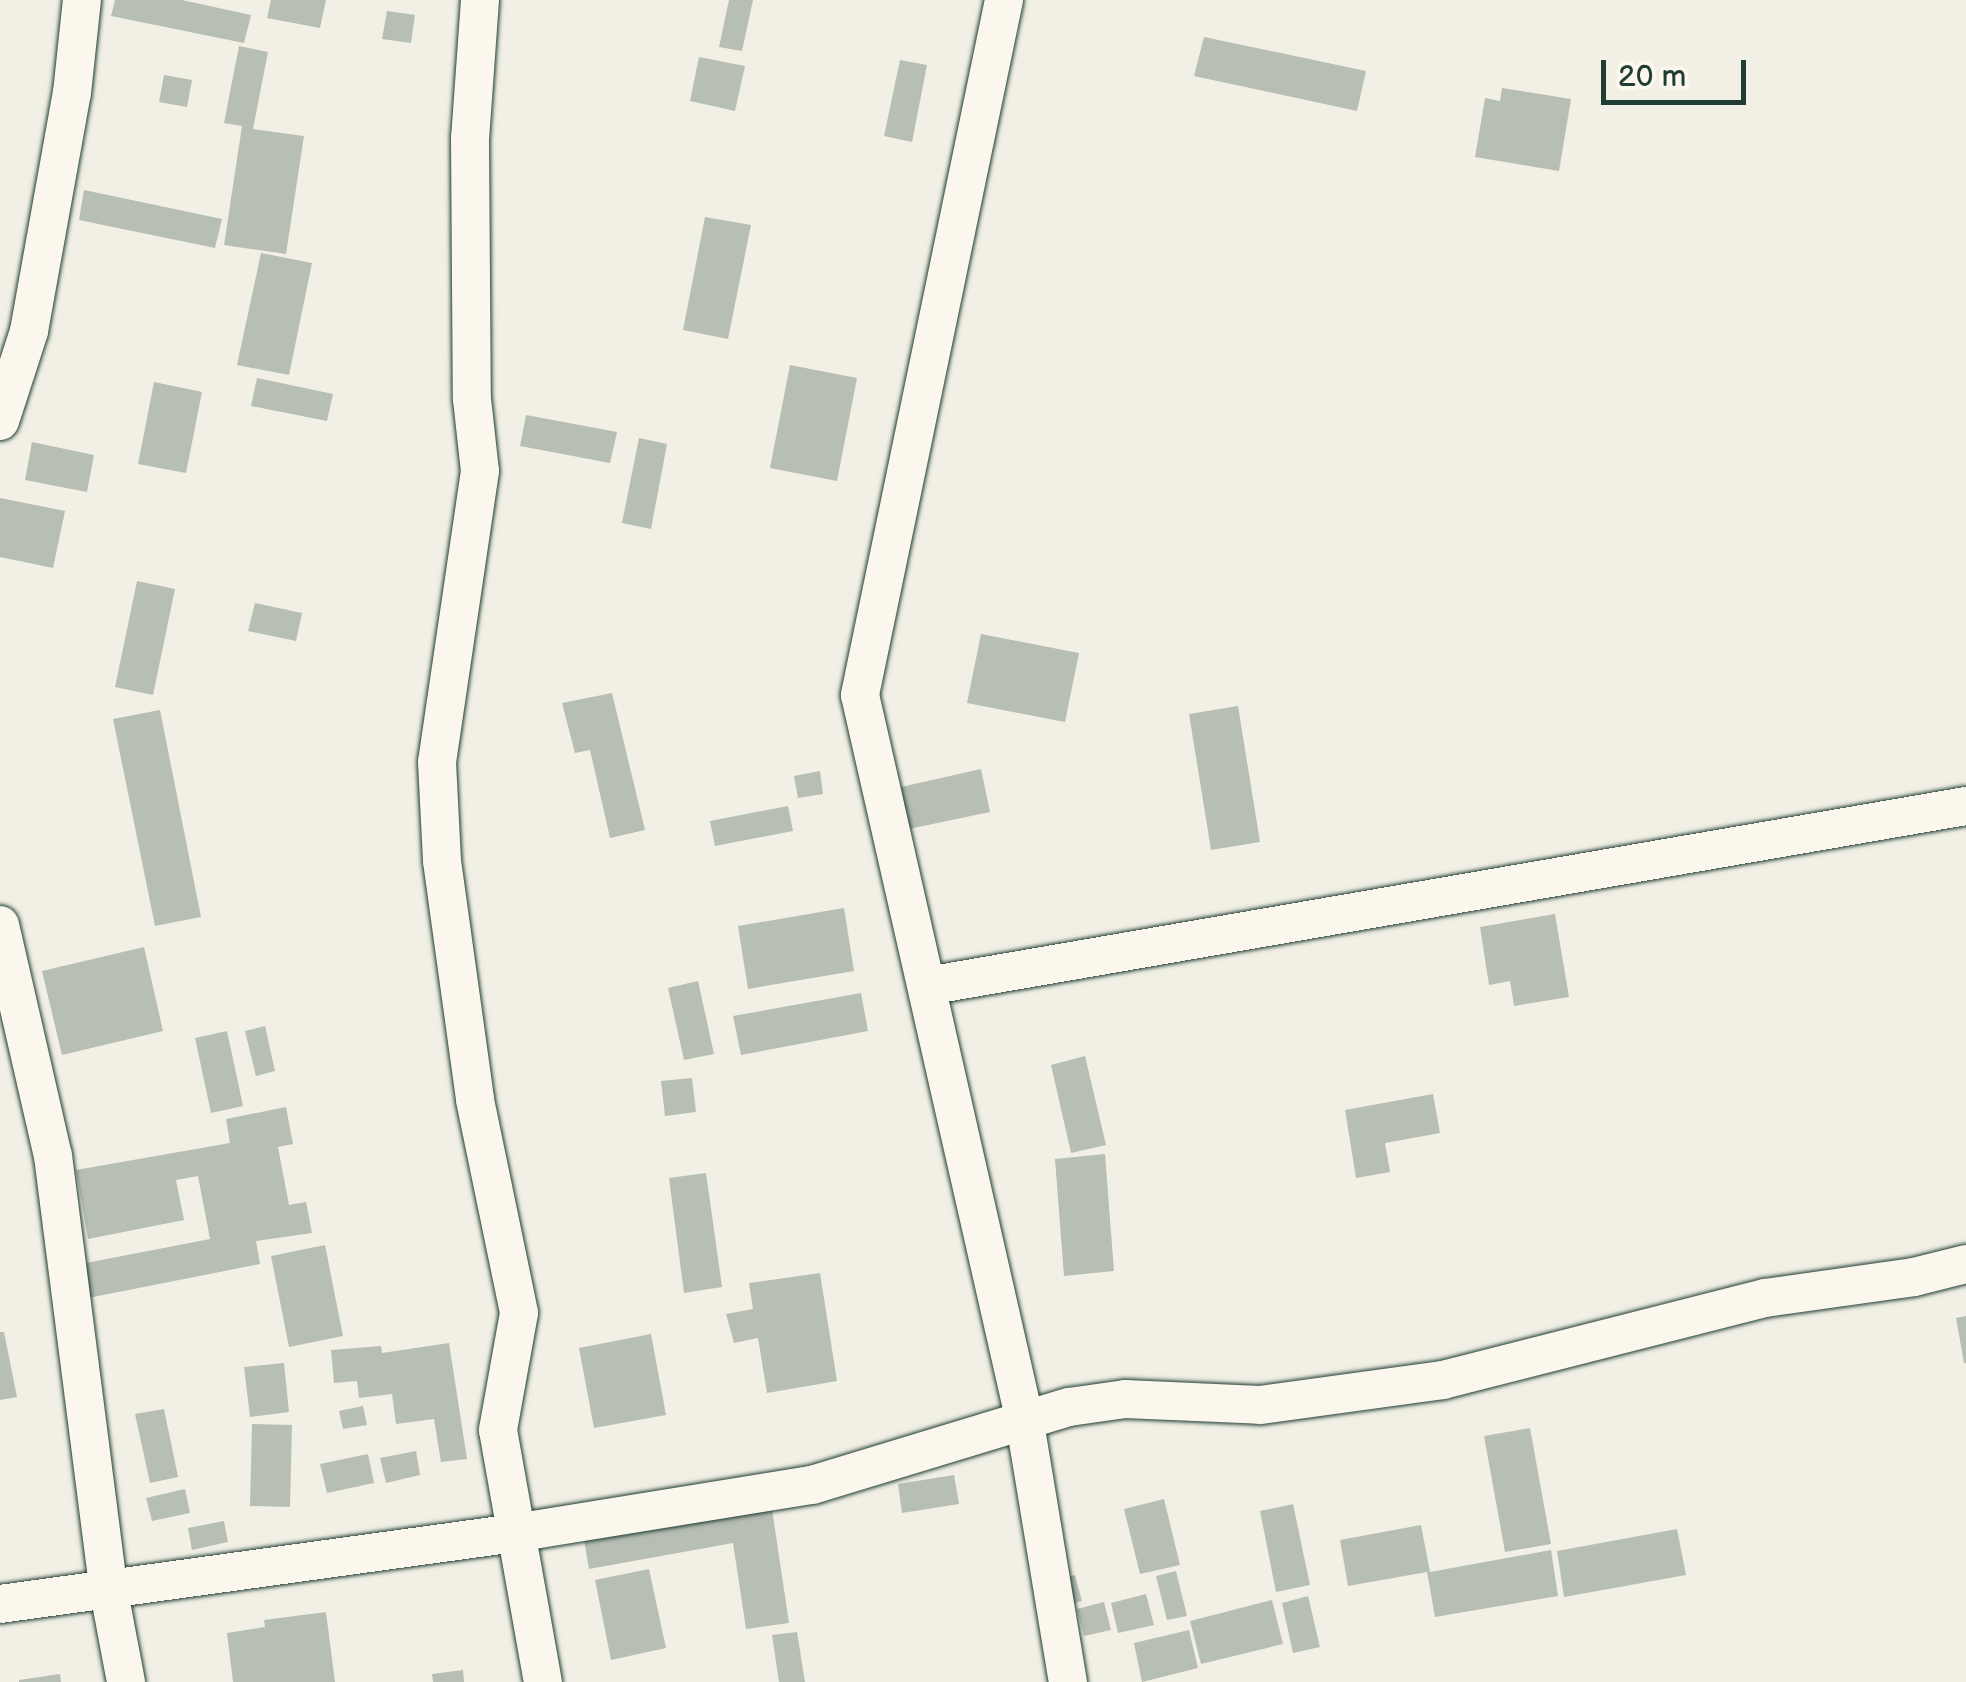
<!DOCTYPE html>
<html>
<head>
<meta charset="utf-8">
<style>
  body { margin:0 }
  #map { position:relative; width:1966px; height:1682px; overflow:hidden; background:#f2f0e5; font-family:"Balsamiq Sans",sans-serif }
  div>[style] { position:absolute }
  .building>* { inset:0; background:#b7beb3 }
  .roads { filter:drop-shadow(0 0 2px #1f3d34) drop-shadow(0 0 2px #1f3d34) }
  .street>* { height:38px; margin:-19px; padding:0 19px; transform-origin:19px; border-radius:19px; background:#fbf7ec }
  span { translate:-50% -50%; white-space:nowrap; text-align:center; line-height:1.15; -webkit-text-stroke:8px #fbf7ec; paint-order:stroke }
  .scale { position:absolute; left:1601px; top:60px; width:145px; height:45px; box-sizing:border-box; border:5px solid #1f3d34; border-top:0; padding-left:12px; font-size:30px; line-height:35px; white-space:nowrap; color:#1f3d34; -webkit-text-stroke:8px #fbf7ec; paint-order:stroke }
</style>
</head>
<body>
<div id="map">
  <div class="building">
    <div style="clip-path:polygon(115px 0,182px 0,251px 15px,244px 43px,111px 16px)"></div>
    <div style="clip-path:polygon(271px 0,326px 0,320px 28px,267px 18px)"></div>
    <div style="clip-path:polygon(729px 0,753px 0,742px 51px,719px 47px)"></div>
    <div style="clip-path:polygon(387px 11px,415px 15px,411px 43px,382px 39px)"></div>
    <div style="clip-path:polygon(1204px 37px,1366px 71px,1357px 111px,1194px 76px)"></div>
    <div style="clip-path:polygon(239px 46px,268px 52px,253px 129px,304px 136px,286px 254px,224px 245px,242px 126px,224px 123px)"></div>
    <div style="clip-path:polygon(699px 57px,745px 66px,735px 111px,690px 101px)"></div>
    <div style="clip-path:polygon(900px 60px,927px 65px,912px 142px,884px 136px)"></div>
    <div style="clip-path:polygon(164px 75px,192px 80px,187px 107px,159px 102px)"></div>
    <div style="clip-path:polygon(1502px 88px,1571px 99px,1559px 171px,1475px 157px,1485px 98px,1500px 101px)"></div>
    <div style="clip-path:polygon(84px 190px,222px 219px,215px 248px,79px 220px)"></div>
    <div style="clip-path:polygon(705px 217px,751px 225px,728px 339px,683px 330px)"></div>
    <div style="clip-path:polygon(261px 253px,312px 263px,289px 375px,237px 365px)"></div>
    <div style="clip-path:polygon(790px 365px,857px 378px,837px 481px,770px 468px)"></div>
    <div style="clip-path:polygon(257px 378px,333px 394px,327px 421px,251px 406px)"></div>
    <div style="clip-path:polygon(154px 382px,202px 392px,186px 473px,138px 464px)"></div>
    <div style="clip-path:polygon(526px 415px,617px 432px,610px 463px,520px 446px)"></div>
    <div style="clip-path:polygon(639px 438px,667px 444px,651px 529px,622px 523px)"></div>
    <div style="clip-path:polygon(32px 442px,94px 455px,87px 492px,25px 480px)"></div>
    <div style="clip-path:polygon(0 498px,65px 511px,53px 568px,0 557px)"></div>
    <div style="clip-path:polygon(137px 581px,175px 589px,153px 695px,115px 687px)"></div>
    <div style="clip-path:polygon(255px 603px,302px 613px,296px 641px,248px 631px)"></div>
    <div style="clip-path:polygon(981px 634px,1079px 653px,1065px 722px,967px 703px)"></div>
    <div style="clip-path:polygon(612px 693px,645px 830px,610px 838px,590px 750px,575px 753px,562px 703px)"></div>
    <div style="clip-path:polygon(1238px 706px,1260px 842px,1211px 850px,1189px 714px)"></div>
    <div style="clip-path:polygon(160px 710px,201px 917px,155px 926px,113px 719px)"></div>
    <div style="clip-path:polygon(981px 769px,990px 812px,909px 829px,901px 787px)"></div>
    <div style="clip-path:polygon(820px 771px,823px 794px,798px 798px,794px 776px)"></div>
    <div style="clip-path:polygon(788px 806px,793px 831px,715px 846px,710px 821px)"></div>
    <div style="clip-path:polygon(844px 908px,854px 971px,748px 989px,738px 926px)"></div>
    <div style="clip-path:polygon(1555px 914px,1569px 997px,1514px 1006px,1510px 981px,1489px 985px,1480px 927px)"></div>
    <div style="clip-path:polygon(144px 947px,163px 1031px,62px 1055px,42px 971px)"></div>
    <div style="clip-path:polygon(698px 981px,714px 1054px,684px 1060px,668px 988px)"></div>
    <div style="clip-path:polygon(861px 993px,868px 1031px,741px 1055px,733px 1016px)"></div>
    <div style="clip-path:polygon(265px 1026px,275px 1071px,256px 1076px,245px 1031px)"></div>
    <div style="clip-path:polygon(227px 1031px,243px 1106px,211px 1113px,195px 1038px)"></div>
    <div style="clip-path:polygon(1085px 1056px,1106px 1145px,1071px 1153px,1051px 1065px)"></div>
    <div style="clip-path:polygon(692px 1078px,696px 1112px,665px 1116px,661px 1081px)"></div>
    <div style="clip-path:polygon(1433px 1094px,1440px 1133px,1385px 1143px,1390px 1172px,1356px 1178px,1345px 1110px)"></div>
    <div style="clip-path:polygon(286px 1107px,293px 1144px,278px 1147px,289px 1205px,306px 1202px,312px 1233px,256px 1241px,260px 1264px,88px 1298px,81px 1264px,210px 1239px,198px 1176px,176px 1180px,184px 1220px,88px 1239px,76px 1170px,230px 1143px,226px 1119px)"></div>
    <div style="clip-path:polygon(1105px 1154px,1114px 1271px,1064px 1276px,1055px 1159px)"></div>
    <div style="clip-path:polygon(706px 1173px,722px 1287px,684px 1293px,669px 1178px)"></div>
    <div style="clip-path:polygon(325px 1245px,343px 1336px,289px 1347px,271px 1256px)"></div>
    <div style="clip-path:polygon(820px 1273px,837px 1381px,767px 1393px,758px 1338px,734px 1343px,726px 1314px,753px 1309px,749px 1283px)"></div>
    <div style="clip-path:polygon(1966px 1316px,1966px 1363px,1964px 1363px,1956px 1318px)"></div>
    <div style="clip-path:polygon(0 1332px,4px 1332px,17px 1397px,0 1400px)"></div>
    <div style="clip-path:polygon(651px 1334px,666px 1415px,594px 1428px,579px 1348px)"></div>
    <div style="clip-path:polygon(449px 1343px,467px 1459px,441px 1462px,434px 1419px,396px 1424px,392px 1394px,359px 1398px,357px 1381px,334px 1383px,331px 1350px,381px 1346px,382px 1353px)"></div>
    <div style="clip-path:polygon(284px 1363px,289px 1412px,250px 1417px,244px 1367px)"></div>
    <div style="clip-path:polygon(363px 1406px,367px 1425px,343px 1429px,339px 1411px)"></div>
    <div style="clip-path:polygon(164px 1409px,178px 1477px,150px 1483px,135px 1414px)"></div>
    <div style="clip-path:polygon(252px 1424px,292px 1425px,290px 1507px,250px 1506px)"></div>
    <div style="clip-path:polygon(1530px 1428px,1551px 1544px,1505px 1552px,1484px 1436px)"></div>
    <div style="clip-path:polygon(416px 1451px,420px 1475px,386px 1483px,380px 1458px)"></div>
    <div style="clip-path:polygon(368px 1454px,374px 1483px,327px 1493px,320px 1464px)"></div>
    <div style="clip-path:polygon(954px 1475px,959px 1504px,902px 1513px,898px 1484px)"></div>
    <div style="clip-path:polygon(185px 1489px,190px 1513px,152px 1521px,146px 1498px)"></div>
    <div style="clip-path:polygon(1164px 1499px,1180px 1565px,1140px 1574px,1124px 1509px)"></div>
    <div style="clip-path:polygon(1293px 1504px,1310px 1585px,1276px 1592px,1260px 1511px)"></div>
    <div style="clip-path:polygon(772px 1509px,789px 1623px,746px 1629px,733px 1543px,589px 1569px,583px 1534px)"></div>
    <div style="clip-path:polygon(224px 1521px,228px 1542px,192px 1550px,188px 1528px)"></div>
    <div style="clip-path:polygon(1421px 1525px,1430px 1572px,1551px 1550px,1558px 1596px,1435px 1617px,1427px 1572px,1348px 1586px,1340px 1540px)"></div>
    <div style="clip-path:polygon(1677px 1529px,1686px 1575px,1564px 1597px,1557px 1551px)"></div>
    <div style="clip-path:polygon(649px 1569px,666px 1648px,611px 1660px,595px 1580px)"></div>
    <div style="clip-path:polygon(1176px 1571px,1187px 1616px,1167px 1620px,1156px 1576px)"></div>
    <div style="clip-path:polygon(1075px 1575px,1082px 1601px,1057px 1607px,1051px 1581px)"></div>
    <div style="clip-path:polygon(1146px 1594px,1154px 1625px,1118px 1633px,1111px 1603px)"></div>
    <div style="clip-path:polygon(1308px 1596px,1320px 1647px,1293px 1653px,1282px 1603px)"></div>
    <div style="clip-path:polygon(1272px 1600px,1283px 1644px,1201px 1664px,1190px 1621px)"></div>
    <div style="clip-path:polygon(1104px 1602px,1111px 1630px,1084px 1636px,1077px 1609px)"></div>
    <div style="clip-path:polygon(326px 1612px,335px 1682px,233px 1682px,227px 1633px,265px 1627px,264px 1620px)"></div>
    <div style="clip-path:polygon(1189px 1630px,1198px 1668px,1142px 1682px,1134px 1643px)"></div>
    <div style="clip-path:polygon(797px 1632px,805px 1682px,779px 1682px,772px 1635px)"></div>
    <div style="clip-path:polygon(463px 1670px,464px 1682px,433px 1682px,432px 1674px)"></div>
    <div style="clip-path:polygon(60px 1674px,61px 1682px,19px 1682px,19px 1680px)"></div>
  </div>
  <div class="roads">
    <div class="street">
      <div style="left:480px;top:0;width:138px;rotate:94.1deg"></div>
      <div style="left:470px;top:138px;width:261px;rotate:89.6deg"></div>
      <div style="left:472px;top:399px;width:72px;rotate:83.7deg"></div>
      <div style="left:480px;top:471px;width:294px;rotate:98.4deg"></div>
      <div style="left:437px;top:762px;width:99px;rotate:87.1deg"></div>
      <div style="left:442px;top:861px;width:241px;rotate:82.1deg"></div>
      <div style="left:475px;top:1100px;width:217px;rotate:78.3deg"></div>
      <div style="left:519px;top:1313px;width:119px;rotate:100.2deg"></div>
      <div style="left:498px;top:1430px;width:256px;rotate:79.9deg"></div>
      <div style="left:1004px;top:0;width:710px;rotate:101.71deg"></div>
      <div style="left:860px;top:695px;width:740px;rotate:77.2deg"></div>
      <div style="left:1024px;top:1417px;width:269px;rotate:80.6deg"></div>
      <div style="left:0;top:421px;width:95px;rotate:-72.1deg"></div>
      <div style="left:29px;top:331px;width:242px;rotate:-79.8deg"></div>
      <div style="left:72px;top:93px;width:94px;rotate:-83.9deg"></div>
      <div style="left:0;top:925px;width:237px;rotate:77.1deg"></div>
      <div style="left:53px;top:1156px;width:440px;rotate:82.7deg"></div>
      <div style="left:109px;top:1592px;width:92px;rotate:79.3deg"></div>
      <div style="left:927px;top:986px;width:1054px;rotate:-9.83deg"></div>
      <div style="left:0;top:1604px;width:520px;rotate:-7.85deg"></div>
      <div style="left:515px;top:1533px;width:301px;rotate:-9.2deg"></div>
      <div style="left:812px;top:1485px;width:269px;rotate:-16.9deg"></div>
      <div style="left:1069px;top:1407px;width:57px;rotate:-8.1deg"></div>
      <div style="left:1125px;top:1399px;width:135px;rotate:2.5deg"></div>
      <div style="left:1260px;top:1405px;width:185px;rotate:-7.8deg"></div>
      <div style="left:1443px;top:1380px;width:332px;rotate:-14.3deg"></div>
      <div style="left:1765px;top:1298px;width:150px;rotate:-8deg"></div>
      <div style="left:1914px;top:1277px;width:54px;rotate:-14deg"></div>
    </div>
  </div>
  <div class="scale">20 m</div>
</div>
</body>
</html>
